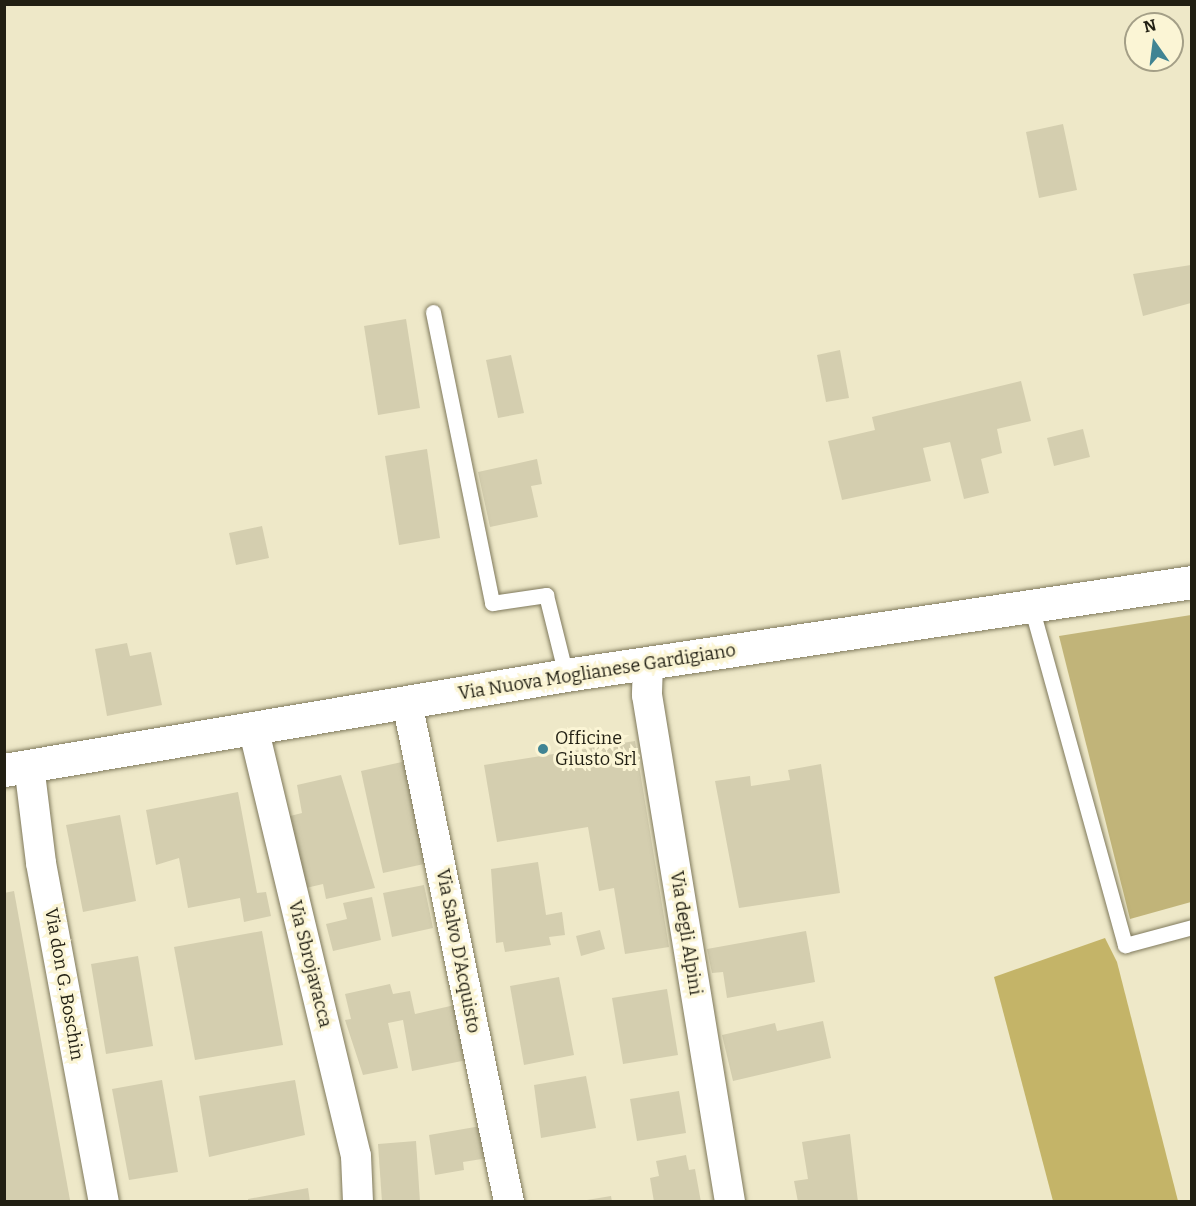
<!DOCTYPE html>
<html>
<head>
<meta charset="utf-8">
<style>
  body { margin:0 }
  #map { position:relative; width:1196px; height:1206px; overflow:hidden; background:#eee8c8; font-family:Bitter,serif }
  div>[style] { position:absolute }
  .green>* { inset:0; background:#c1b479 }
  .forest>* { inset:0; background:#c4b468 }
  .building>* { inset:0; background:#d4ceaf }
  .roads { filter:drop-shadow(0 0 2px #7f795c) drop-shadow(0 0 2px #7f795c) }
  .lane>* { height:15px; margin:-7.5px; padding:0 7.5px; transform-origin:7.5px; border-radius:7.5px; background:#fff }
  .street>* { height:30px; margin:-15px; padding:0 15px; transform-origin:15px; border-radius:15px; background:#fff }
  .secondary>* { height:33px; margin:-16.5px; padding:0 16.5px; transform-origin:16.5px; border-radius:16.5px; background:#fff }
  .dots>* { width:16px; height:16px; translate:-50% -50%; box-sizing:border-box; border:3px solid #fbf5d5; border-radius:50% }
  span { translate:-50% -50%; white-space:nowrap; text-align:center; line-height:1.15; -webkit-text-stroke:6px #fbf5d5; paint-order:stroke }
  .street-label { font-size:18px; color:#211f13 }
  .poi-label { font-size:18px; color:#211f13 }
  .left { translate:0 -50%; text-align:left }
  .frame { position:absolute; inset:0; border:6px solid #211f13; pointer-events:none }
  .north { position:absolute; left:1124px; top:12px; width:60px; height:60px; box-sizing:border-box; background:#fbf5d5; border:2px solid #a49f87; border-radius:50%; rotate:346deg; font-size:16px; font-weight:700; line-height:24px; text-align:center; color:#211f13 }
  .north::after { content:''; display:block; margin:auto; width:21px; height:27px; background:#408493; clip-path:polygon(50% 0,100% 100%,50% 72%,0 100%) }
</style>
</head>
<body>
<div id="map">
  <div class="green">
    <div style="clip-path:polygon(1191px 615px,1191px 902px,1130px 919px,1059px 636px)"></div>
  </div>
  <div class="forest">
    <div style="clip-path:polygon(1105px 938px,1117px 962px,1178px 1201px,1053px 1201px,994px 977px)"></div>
  </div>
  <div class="building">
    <div style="clip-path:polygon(1063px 124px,1077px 190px,1039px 198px,1026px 132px)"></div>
    <div style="clip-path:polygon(1191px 265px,1191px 303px,1143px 316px,1133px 274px)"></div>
    <div style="clip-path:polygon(406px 319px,420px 408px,378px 415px,364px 326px)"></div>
    <div style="clip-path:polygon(840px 350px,849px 398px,826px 402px,817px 355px)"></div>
    <div style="clip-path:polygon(511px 355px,524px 413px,498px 418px,486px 360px)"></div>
    <div style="clip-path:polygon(1021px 381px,1031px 421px,997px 429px,1002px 453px,981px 459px,989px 493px,964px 499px,950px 442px,923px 448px,931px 481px,842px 500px,828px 441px,875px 430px,872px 417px)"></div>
    <div style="clip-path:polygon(1083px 429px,1090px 457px,1054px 466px,1047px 438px)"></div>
    <div style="clip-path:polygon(427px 449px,440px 538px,399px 545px,385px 456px)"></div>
    <div style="clip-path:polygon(537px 459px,542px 484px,531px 486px,538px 517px,490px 527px,478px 472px)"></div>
    <div style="clip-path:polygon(262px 526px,269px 558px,236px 565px,229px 533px)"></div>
    <div style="clip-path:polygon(127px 643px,130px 656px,151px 652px,162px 705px,107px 716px,95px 649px)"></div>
    <div style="clip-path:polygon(635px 741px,669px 947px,625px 954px,614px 888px,599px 891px,588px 827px,497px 842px,484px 765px)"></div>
    <div style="clip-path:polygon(411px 760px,433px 862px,383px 873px,361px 771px)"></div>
    <div style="clip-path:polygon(821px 764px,840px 893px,739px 908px,715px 781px,750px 776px,751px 786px,790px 780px,788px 770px)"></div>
    <div style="clip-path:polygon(341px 775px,375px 888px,326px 899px,323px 884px,306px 888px,290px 816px,302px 813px,297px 785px)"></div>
    <div style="clip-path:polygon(238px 792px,257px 893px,266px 892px,271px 916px,244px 922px,240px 898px,188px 908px,179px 858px,156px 865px,146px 810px)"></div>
    <div style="clip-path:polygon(120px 815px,136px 901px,83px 912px,66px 825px)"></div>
    <div style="clip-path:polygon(538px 862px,546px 915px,562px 912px,565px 935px,549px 937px,551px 945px,505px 952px,503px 942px,496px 943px,491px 869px)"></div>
    <div style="clip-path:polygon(424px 885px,433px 928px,392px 937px,383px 893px)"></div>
    <div style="clip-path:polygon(14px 891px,70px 1200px,61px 1202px,4px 1202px,4px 893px)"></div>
    <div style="clip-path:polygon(372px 897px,381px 940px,333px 951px,326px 924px,347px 919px,343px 903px)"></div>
    <div style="clip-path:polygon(600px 930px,605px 949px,581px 956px,576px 936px)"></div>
    <div style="clip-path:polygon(262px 931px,283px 1045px,195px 1060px,174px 947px)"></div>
    <div style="clip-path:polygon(806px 931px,815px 982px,727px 998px,723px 972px,712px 973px,707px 949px)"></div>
    <div style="clip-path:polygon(138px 956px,153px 1046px,106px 1054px,91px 964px)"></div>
    <div style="clip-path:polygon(559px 977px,574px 1055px,524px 1065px,510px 986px)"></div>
    <div style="clip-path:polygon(390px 984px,393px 994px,410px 991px,415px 1014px,455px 1005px,467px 1060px,412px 1071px,403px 1020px,388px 1023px,398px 1068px,363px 1075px,345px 1020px,351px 1019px,345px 994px)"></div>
    <div style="clip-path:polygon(667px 989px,678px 1055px,623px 1064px,612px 998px)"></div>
    <div style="clip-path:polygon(823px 1021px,831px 1058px,733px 1081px,722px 1035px,775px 1023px,777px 1031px)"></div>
    <div style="clip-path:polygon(586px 1076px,596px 1128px,541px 1138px,534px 1085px)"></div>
    <div style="clip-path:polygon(162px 1080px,178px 1172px,129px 1180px,112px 1089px)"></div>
    <div style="clip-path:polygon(295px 1080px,305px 1135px,209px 1157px,199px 1096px)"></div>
    <div style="clip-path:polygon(679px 1091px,686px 1133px,637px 1141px,630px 1099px)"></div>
    <div style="clip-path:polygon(481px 1126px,488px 1158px,463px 1162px,464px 1170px,435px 1175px,429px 1135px)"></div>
    <div style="clip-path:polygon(850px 1134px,858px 1202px,798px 1202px,794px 1181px,808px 1179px,802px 1142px)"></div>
    <div style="clip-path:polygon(416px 1141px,420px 1202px,382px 1202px,378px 1144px)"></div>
    <div style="clip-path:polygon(686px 1155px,689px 1170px,695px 1169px,701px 1202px,654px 1202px,650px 1178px,659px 1176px,656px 1161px)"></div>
    <div style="clip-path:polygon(308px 1188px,310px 1202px,248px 1202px,248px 1199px)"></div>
    <div style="clip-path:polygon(611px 1196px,612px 1202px,588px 1202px,587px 1200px)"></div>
  </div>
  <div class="roads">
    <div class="lane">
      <div style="left:433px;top:312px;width:297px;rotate:78.5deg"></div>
      <div style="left:492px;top:603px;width:55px;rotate:-8.4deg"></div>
      <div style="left:546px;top:595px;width:82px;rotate:76deg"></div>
      <div style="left:1031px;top:606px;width:352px;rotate:74.5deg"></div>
      <div style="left:1125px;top:945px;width:69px;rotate:-15deg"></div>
    </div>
    <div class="street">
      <div style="left:648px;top:664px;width:31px;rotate:92deg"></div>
      <div style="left:647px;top:695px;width:514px;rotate:80.7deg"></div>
      <div style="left:407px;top:702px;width:510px;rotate:78.47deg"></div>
      <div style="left:253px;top:727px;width:441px;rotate:76.5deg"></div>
      <div style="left:356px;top:1156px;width:46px;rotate:87.5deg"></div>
      <div style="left:29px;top:765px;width:99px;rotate:83deg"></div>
      <div style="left:41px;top:863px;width:345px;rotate:79.5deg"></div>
    </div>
    <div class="secondary">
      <div style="left:4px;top:770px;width:570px;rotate:-9.59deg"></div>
      <div style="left:566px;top:675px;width:633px;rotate:-8.45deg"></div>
    </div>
  </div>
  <div class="dots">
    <div style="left:543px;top:749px;background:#408493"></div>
  </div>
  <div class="street-label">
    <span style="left:597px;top:672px;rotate:-9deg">Via Nuova Moglianese Gardigiano</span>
    <span style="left:686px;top:933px;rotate:81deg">Via degli Alpini</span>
    <span style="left:458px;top:951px;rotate:79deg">Via Salvo D'Acquisto</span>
    <span style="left:310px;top:964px;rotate:76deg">Via Sbrojavacca</span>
    <span style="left:64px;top:984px;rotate:80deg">Via don G. Boschin</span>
  </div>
  <div class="poi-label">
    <span class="left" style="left:555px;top:749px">Officine<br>Giusto Srl</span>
  </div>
  <div class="frame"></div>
  <div class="north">N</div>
</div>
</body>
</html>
